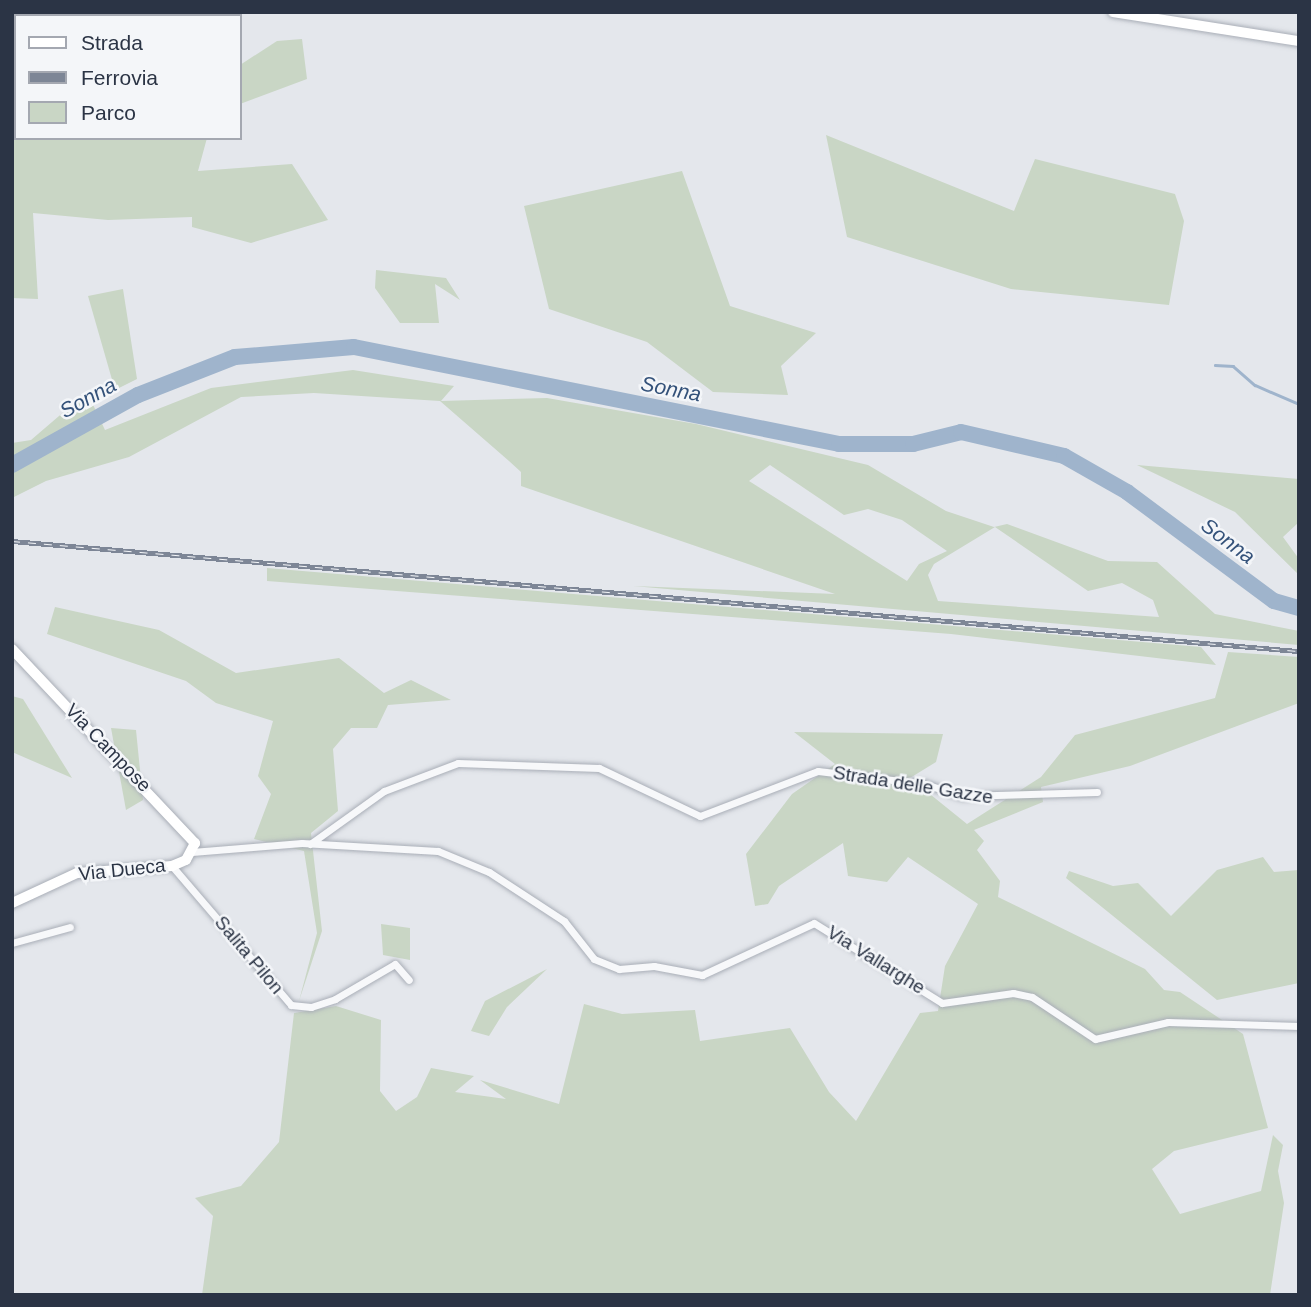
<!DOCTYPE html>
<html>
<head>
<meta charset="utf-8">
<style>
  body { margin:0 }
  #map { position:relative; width:1311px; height:1307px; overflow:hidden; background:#e4e7ec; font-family:Arial,sans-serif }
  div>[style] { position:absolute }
  .green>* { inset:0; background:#c9d6c5 }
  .stream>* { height:2.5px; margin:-1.25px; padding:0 1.25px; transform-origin:1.25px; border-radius:1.25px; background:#9fb4cc }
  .river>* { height:16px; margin:-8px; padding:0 8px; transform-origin:8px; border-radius:8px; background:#9fb4cc }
  .roads { filter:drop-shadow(0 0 2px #a9aeb7) drop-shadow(0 0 2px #a9aeb7) }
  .street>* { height:7px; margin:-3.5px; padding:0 3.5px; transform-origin:3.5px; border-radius:3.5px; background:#f7f8fa }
  .secondary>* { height:10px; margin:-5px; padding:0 5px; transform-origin:5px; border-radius:5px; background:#fff }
  .primary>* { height:10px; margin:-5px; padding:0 5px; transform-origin:5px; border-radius:5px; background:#fff }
  .rail>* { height:5px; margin-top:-2.5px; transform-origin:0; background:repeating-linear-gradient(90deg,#f4f6f9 0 8px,#7d8696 0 16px); box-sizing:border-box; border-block:2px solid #7d8696 }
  span { translate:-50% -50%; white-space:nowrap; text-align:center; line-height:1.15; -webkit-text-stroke:5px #f4f6f9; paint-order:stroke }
  .street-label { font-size:19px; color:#2b3445 }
  .water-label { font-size:21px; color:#34527a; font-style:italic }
  .frame { position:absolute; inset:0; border:14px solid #2b3445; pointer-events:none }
  .legend { position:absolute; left:14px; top:14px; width:228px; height:126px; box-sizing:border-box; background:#f4f6f9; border:2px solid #a4a8b1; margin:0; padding:9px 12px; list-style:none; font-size:21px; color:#2b3445 }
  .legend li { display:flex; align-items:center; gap:14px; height:35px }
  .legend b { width:35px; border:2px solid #a4a8b1 }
</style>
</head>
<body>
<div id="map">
  <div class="green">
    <div style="clip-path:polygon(302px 39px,307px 79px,240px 104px,240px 65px,277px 41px)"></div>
    <div style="clip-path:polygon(12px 40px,16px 138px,207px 138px,198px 171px,292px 164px,328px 220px,251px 243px,192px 227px,192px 217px,108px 220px,33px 213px,38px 299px,12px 298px)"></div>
    <div style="clip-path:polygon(826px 135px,1014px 211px,1035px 159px,1175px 194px,1184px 221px,1169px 305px,1011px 289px,847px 237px)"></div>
    <div style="clip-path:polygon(682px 171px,730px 306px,816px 333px,781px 366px,788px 395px,713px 392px,647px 342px,549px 309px,524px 206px)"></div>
    <div style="clip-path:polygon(376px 270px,446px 278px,460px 300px,435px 284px,439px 323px,400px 323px,375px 288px)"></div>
    <div style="clip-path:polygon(123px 289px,137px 379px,115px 390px,88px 296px)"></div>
    <div style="clip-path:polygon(evenodd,353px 370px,454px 386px,441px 401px,547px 398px,696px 424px,868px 465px,946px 511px,994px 527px,1007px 524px,1108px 561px,1157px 562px,1215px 614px,1299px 631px,1299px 645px,633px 586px,835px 594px,521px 486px,521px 472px,509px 461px,440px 401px,314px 393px,241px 397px,129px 457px,46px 481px,12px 498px,12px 443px,31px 440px,87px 392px,105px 430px,211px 388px,353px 370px,770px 465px,844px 515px,868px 509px,902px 520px,947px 551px,919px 564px,907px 581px,749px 481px,770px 465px,353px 370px,995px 527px,1088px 591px,1122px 583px,1153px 600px,1159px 617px,938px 601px,928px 575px,934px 564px,995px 527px)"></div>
    <div style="clip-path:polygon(1137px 465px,1299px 479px,1299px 522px,1283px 537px,1299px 559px,1299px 575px,1235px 512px)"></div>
    <div style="clip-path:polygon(267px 568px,1201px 647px,1216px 665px,951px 634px,267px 581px)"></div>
    <div style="clip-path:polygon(55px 607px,159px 630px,236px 673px,339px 658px,384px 693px,411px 680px,451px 700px,388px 705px,377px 728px,351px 728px,333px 749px,338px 811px,311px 833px,322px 931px,299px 1001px,317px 933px,304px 851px,254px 839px,271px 794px,258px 776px,273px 721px,216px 703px,186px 681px,47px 634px)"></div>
    <div style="clip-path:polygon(1228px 652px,1299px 657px,1299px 703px,1130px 766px,1041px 787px,1043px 802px,974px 830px,984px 841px,977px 850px,1000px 881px,998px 897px,1145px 969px,1164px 990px,1180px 992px,1243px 1034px,1268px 1128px,1174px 1151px,1152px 1169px,1180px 1214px,1261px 1191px,1273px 1135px,1283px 1145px,1278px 1171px,1284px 1203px,1270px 1295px,202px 1295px,213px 1216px,195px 1198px,241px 1186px,279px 1142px,294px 1013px,336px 1006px,381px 1020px,380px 1091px,396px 1111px,417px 1097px,431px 1068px,474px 1076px,455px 1092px,506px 1099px,480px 1080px,559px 1104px,584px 1004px,622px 1014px,695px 1010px,700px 1041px,790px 1028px,829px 1092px,856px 1121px,920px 1013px,938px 1011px,945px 966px,978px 904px,908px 857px,887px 882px,848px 876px,843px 843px,779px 886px,768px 904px,755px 906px,746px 854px,792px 794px,835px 764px,794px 732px,943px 734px,936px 762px,910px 778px,967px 824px,1041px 777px,1075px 735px,1215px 698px)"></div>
    <div style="clip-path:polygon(12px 696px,23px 699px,72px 778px,12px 752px)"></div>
    <div style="clip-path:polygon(111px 728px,136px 730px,143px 800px,126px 810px)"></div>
    <div style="clip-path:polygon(1263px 857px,1274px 872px,1299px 870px,1299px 983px,1217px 1000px,1066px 878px,1069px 871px,1113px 886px,1138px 883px,1171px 916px,1217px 870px)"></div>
    <div style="clip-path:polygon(381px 924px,410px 928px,410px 960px,383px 955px)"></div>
    <div style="clip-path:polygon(547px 969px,507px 1007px,489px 1036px,471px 1031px,485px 1001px)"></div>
  </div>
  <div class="stream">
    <div style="left:1215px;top:365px;width:18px;rotate:3deg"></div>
    <div style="left:1233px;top:366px;width:29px;rotate:41deg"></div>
    <div style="left:1255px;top:385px;width:48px;rotate:23.4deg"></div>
  </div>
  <div class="river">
    <div style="left:12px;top:465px;width:144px;rotate:-29.1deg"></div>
    <div style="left:138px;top:395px;width:104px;rotate:-21.4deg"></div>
    <div style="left:235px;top:357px;width:119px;rotate:-4.8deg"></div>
    <div style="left:354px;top:347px;width:495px;rotate:11.3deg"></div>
    <div style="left:839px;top:444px;width:74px"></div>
    <div style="left:913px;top:444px;width:49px;rotate:-14deg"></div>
    <div style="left:961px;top:432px;width:106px;rotate:13.1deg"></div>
    <div style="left:1064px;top:456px;width:73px;rotate:29.7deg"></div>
    <div style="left:1127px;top:492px;width:183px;rotate:36.6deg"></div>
    <div style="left:1274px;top:601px;width:26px;rotate:16deg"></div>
  </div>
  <div class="roads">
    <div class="street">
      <div style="left:310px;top:844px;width:91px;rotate:-35.6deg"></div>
      <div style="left:384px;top:791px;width:79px;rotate:-20.7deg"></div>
      <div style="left:458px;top:763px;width:141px;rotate:2deg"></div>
      <div style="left:599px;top:768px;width:112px;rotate:25.4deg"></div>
      <div style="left:700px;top:816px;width:126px;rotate:-20.9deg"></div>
      <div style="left:818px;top:771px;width:108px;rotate:6.9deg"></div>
      <div style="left:925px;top:784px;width:39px;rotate:18deg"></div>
      <div style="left:962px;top:796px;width:135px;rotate:-1.7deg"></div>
      <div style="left:192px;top:852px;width:110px;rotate:-4.7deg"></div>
      <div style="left:302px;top:843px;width:136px;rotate:3.4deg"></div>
      <div style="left:438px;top:851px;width:55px;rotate:22.4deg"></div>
      <div style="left:489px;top:872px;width:90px;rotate:33.2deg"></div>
      <div style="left:564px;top:921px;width:48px;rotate:51.7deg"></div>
      <div style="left:594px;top:959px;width:27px;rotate:22deg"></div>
      <div style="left:619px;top:969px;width:35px;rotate:-5deg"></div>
      <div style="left:654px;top:966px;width:49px;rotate:10.6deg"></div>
      <div style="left:702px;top:975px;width:123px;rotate:-24.9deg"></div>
      <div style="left:814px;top:923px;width:151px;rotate:32deg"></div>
      <div style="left:942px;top:1003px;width:72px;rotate:-8deg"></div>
      <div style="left:1013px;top:993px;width:19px;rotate:12deg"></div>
      <div style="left:1032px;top:997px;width:76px;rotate:33.7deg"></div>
      <div style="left:1095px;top:1039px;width:75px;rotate:-13.1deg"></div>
      <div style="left:1168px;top:1022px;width:131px;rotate:1.7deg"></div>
      <div style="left:172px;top:866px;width:183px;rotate:49.4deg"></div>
      <div style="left:291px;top:1005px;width:20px;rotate:6deg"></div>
      <div style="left:311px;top:1007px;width:25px;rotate:-18deg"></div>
      <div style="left:335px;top:999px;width:69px;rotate:-30.3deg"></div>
      <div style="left:395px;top:964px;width:21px;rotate:49deg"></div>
      <div style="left:12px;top:943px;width:60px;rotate:-15.4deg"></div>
    </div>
    <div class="secondary">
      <div style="left:12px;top:649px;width:267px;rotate:46.7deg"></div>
      <div style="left:195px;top:843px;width:19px;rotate:118deg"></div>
      <div style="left:186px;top:860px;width:15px;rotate:157deg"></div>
      <div style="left:172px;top:866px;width:95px;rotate:175.8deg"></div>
      <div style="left:77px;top:873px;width:72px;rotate:155.2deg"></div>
    </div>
    <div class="primary">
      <div style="left:1113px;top:12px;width:188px;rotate:8.9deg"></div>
    </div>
  </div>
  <div class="rail">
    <div style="left:12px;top:541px;width:1292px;rotate:4.89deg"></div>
  </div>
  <div class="street-label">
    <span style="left:108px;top:748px;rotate:46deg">Via Campose</span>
    <span style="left:913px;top:785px;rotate:9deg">Strada delle Gazze</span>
    <span style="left:122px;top:870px;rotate:-6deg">Via Dueca</span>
    <span style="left:249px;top:955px;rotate:50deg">Salita Pilon</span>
    <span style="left:876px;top:960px;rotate:32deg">Via Vallarghe</span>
  </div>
  <div class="water-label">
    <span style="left:671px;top:389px;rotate:11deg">Sonna</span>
    <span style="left:88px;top:398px;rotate:-29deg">Sonna</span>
    <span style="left:1228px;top:541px;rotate:37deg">Sonna</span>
  </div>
  <div class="frame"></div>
  <ul class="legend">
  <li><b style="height:9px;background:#fff"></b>Strada</li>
  <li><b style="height:9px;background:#7d8696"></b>Ferrovia</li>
  <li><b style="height:19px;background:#c9d6c5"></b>Parco</li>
  </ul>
</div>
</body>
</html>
